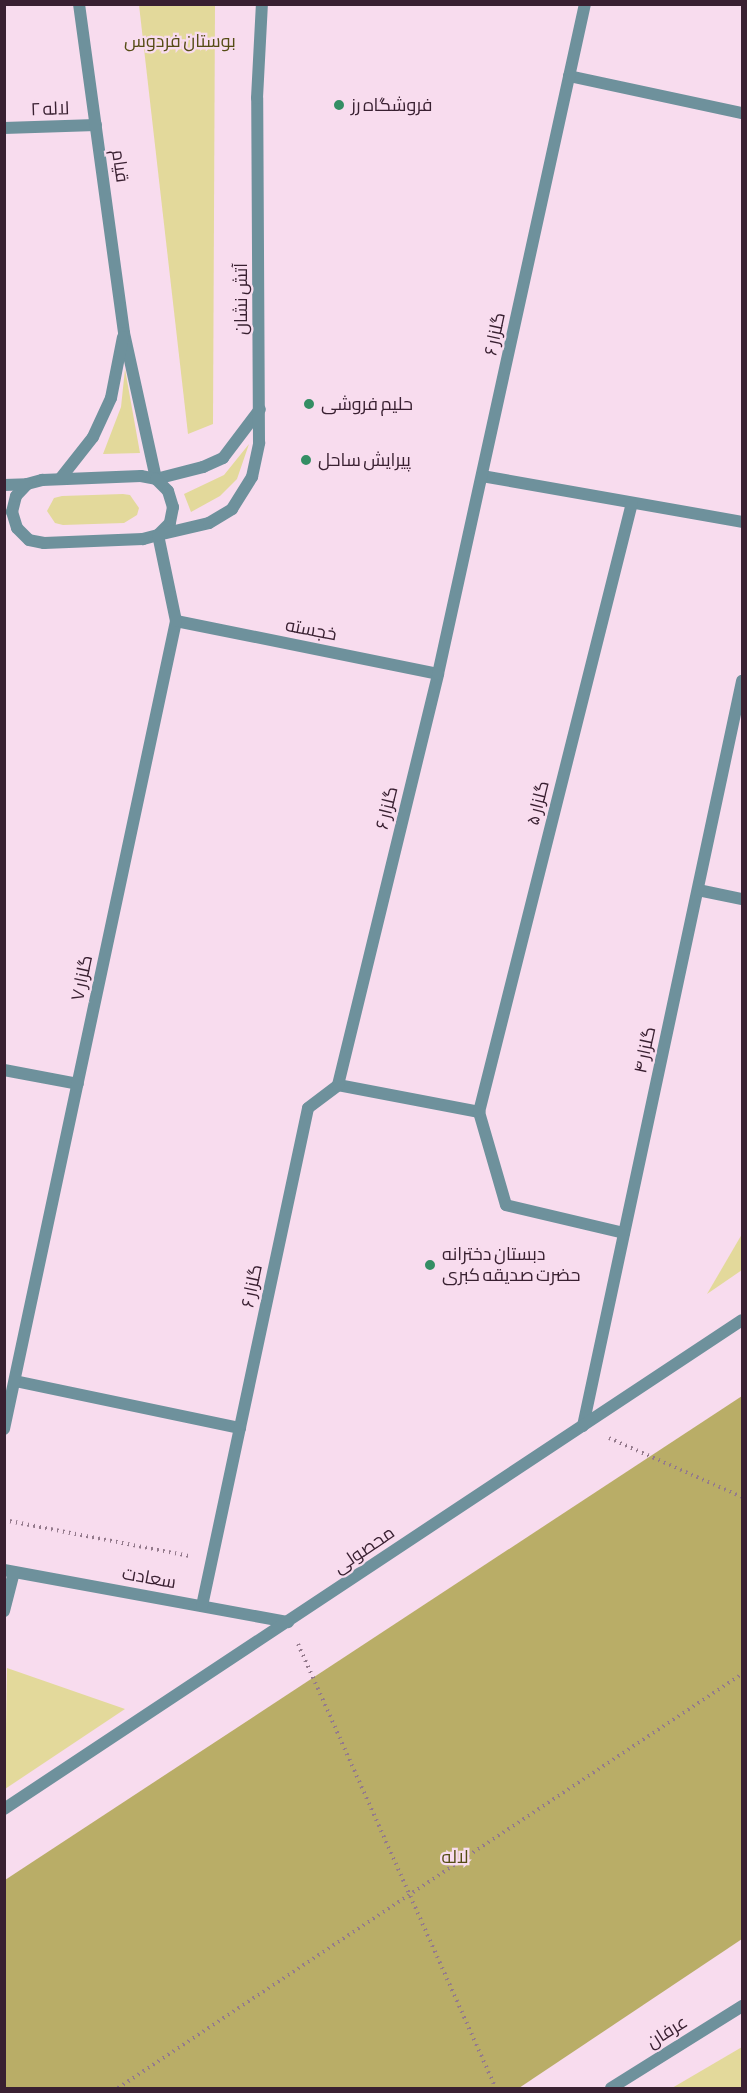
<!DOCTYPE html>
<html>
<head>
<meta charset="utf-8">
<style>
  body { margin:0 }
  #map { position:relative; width:747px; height:2093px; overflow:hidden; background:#f8dcee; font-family:"Asap Condensed",Cairo,sans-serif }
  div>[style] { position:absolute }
  .green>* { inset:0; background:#e3d99b }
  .forest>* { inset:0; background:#b9ad67 }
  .path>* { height:4px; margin-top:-2px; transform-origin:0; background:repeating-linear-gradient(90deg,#947a8c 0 1.5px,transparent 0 6px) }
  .minor>* { height:12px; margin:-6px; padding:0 6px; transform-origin:6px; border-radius:6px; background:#6e919c }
  .tertiary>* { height:12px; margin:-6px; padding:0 6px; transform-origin:6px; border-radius:6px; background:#6e919c }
  .dots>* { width:16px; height:16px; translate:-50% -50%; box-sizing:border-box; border:3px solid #f8dcee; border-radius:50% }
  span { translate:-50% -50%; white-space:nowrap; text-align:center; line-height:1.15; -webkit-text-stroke:4.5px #f8dcee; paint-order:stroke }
  .park-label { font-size:18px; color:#554c15 }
  .poi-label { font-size:18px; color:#392031 }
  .left { translate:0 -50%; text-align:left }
  .street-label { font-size:18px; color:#392031 }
  .frame { position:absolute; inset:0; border:6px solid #392031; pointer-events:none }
</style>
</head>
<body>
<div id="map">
  <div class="green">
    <div style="clip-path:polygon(139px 5px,215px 5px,213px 424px,188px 434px)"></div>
    <div style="clip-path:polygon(125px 369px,140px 453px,103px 454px,121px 407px)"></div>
    <div style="clip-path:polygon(249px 444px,237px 479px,220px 496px,191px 512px,184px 494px,224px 475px)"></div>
    <div style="clip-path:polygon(123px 494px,130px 495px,139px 508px,137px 515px,124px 523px,63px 525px,55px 523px,47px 511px,54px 498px,62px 496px)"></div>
    <div style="clip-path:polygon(742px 1234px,742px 1270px,707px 1294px)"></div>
    <div style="clip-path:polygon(7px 1668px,125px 1709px,5px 1789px)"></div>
    <div style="clip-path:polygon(742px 2047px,742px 2088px,672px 2088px)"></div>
  </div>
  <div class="forest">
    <div style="clip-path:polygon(742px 1396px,742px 1939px,519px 2088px,5px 2088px,5px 1880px)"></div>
  </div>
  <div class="path">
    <div style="left:609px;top:1438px;width:145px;rotate:23.9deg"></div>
    <div style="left:4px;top:1520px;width:188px;rotate:11deg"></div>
    <div style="left:298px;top:1644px;width:486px;rotate:66deg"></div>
    <div style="left:118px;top:2088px;width:749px;rotate:-33.56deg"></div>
  </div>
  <div class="minor">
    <div style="left:569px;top:76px;width:177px;rotate:12.1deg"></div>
    <div style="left:4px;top:128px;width:92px;rotate:-1.9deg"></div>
    <div style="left:482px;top:476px;width:264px;rotate:10deg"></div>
    <div style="left:176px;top:621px;width:267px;rotate:11.4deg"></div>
    <div style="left:698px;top:890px;width:45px;rotate:11.6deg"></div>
    <div style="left:4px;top:1070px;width:75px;rotate:10.7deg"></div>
    <div style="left:338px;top:1085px;width:144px;rotate:10.8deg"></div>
    <div style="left:624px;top:1233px;width:121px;rotate:-166.7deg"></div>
    <div style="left:506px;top:1205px;width:97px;rotate:-106.2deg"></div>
    <div style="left:479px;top:1112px;width:628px;rotate:-75.9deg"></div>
    <div style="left:15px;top:1381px;width:230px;rotate:11.8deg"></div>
    <div style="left:583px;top:1426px;width:762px;rotate:-77.95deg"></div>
    <div style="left:4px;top:1429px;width:826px;rotate:-77.98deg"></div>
    <div style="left:176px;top:621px;width:88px;rotate:-101.8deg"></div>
    <div style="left:4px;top:1570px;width:289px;rotate:10.4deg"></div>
    <div style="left:202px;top:1606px;width:509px;rotate:-77.98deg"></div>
    <div style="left:308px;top:1108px;width:38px;rotate:-37deg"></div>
    <div style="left:338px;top:1085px;width:423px;rotate:-76.3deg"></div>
    <div style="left:438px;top:674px;width:686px;rotate:-77.63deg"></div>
    <div style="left:4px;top:1611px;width:40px;rotate:-75.6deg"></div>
    <div style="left:611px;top:2088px;width:155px;rotate:-32deg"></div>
  </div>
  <div class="tertiary">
    <div style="left:79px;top:4px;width:332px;rotate:82.2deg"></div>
    <div style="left:124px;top:333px;width:149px;rotate:77.6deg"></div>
    <div style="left:156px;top:479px;width:49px;rotate:-14.3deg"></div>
    <div style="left:203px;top:467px;width:22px;rotate:-24deg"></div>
    <div style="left:223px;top:458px;width:61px;rotate:-52.9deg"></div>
    <div style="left:141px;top:476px;width:15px;rotate:11deg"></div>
    <div style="left:156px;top:479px;width:17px;rotate:45deg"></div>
    <div style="left:168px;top:491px;width:17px;rotate:73deg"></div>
    <div style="left:173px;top:507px;width:16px;rotate:101deg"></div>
    <div style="left:170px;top:523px;width:17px;rotate:135deg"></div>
    <div style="left:158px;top:535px;width:16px;rotate:165deg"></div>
    <div style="left:143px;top:539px;width:99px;rotate:177.7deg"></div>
    <div style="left:44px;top:543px;width:15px;rotate:-169deg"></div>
    <div style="left:29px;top:540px;width:17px;rotate:-135deg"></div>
    <div style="left:17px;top:528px;width:17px;rotate:-107deg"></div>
    <div style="left:12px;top:512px;width:16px;rotate:-76deg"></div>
    <div style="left:16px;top:496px;width:16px;rotate:-47deg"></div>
    <div style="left:27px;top:484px;width:16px;rotate:-15deg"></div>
    <div style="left:42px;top:480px;width:99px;rotate:-2.3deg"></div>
    <div style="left:60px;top:479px;width:53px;rotate:-51.8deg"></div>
    <div style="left:93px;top:437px;width:43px;rotate:-65.2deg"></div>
    <div style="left:111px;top:398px;width:62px;rotate:-78.9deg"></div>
    <div style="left:4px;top:485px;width:23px;rotate:-2deg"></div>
    <div style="left:158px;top:535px;width:52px;rotate:-13.2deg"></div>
    <div style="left:209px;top:523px;width:27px;rotate:-31deg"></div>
    <div style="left:232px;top:509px;width:38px;rotate:-58deg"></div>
    <div style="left:252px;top:477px;width:35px;rotate:-78deg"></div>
    <div style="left:259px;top:443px;width:345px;rotate:-90.3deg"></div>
    <div style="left:257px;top:98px;width:94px;rotate:-87deg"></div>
    <div style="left:4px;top:1809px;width:885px;rotate:-33.53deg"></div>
  </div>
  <div class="dots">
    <div style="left:339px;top:105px;background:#348e64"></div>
    <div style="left:309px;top:404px;background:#348e64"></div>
    <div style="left:306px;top:460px;background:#348e64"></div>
    <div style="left:430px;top:1265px;background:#348e64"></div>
  </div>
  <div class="park-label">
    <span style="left:180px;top:41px">بوستان فردوس</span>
    <span style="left:455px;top:1857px">لاله</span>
  </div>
  <div class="poi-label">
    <span class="left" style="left:351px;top:105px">فروشگاه رز</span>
    <span class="left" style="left:321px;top:404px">حلیم فروشی</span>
    <span class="left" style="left:318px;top:460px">پیرایش ساحل</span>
    <span class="left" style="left:442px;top:1265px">دبستان دخترانه<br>حضرت صدیقه کبری</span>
  </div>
  <div class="street-label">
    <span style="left:50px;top:109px;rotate:-2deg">لاله ۲</span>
    <span style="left:120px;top:166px;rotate:82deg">قیام</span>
    <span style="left:241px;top:299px;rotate:-90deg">آتش نشان</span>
    <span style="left:495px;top:334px;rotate:-78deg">گلزار ۶</span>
    <span style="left:311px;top:630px;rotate:11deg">خجسته</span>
    <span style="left:538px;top:803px;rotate:-76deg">گلزار ۵</span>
    <span style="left:387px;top:808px;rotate:-76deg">گلزار ۶</span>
    <span style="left:82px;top:978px;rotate:-78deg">گلزار ۷</span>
    <span style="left:645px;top:1050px;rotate:-78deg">گلزار ۴</span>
    <span style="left:252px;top:1286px;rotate:-78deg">گلزار ۶</span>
    <span style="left:364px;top:1550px;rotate:-34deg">محصولی</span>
    <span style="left:149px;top:1578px;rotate:10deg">سعادت</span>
    <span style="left:667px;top:2032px;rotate:-32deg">عرفان</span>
  </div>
  <div class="frame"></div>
</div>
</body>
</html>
